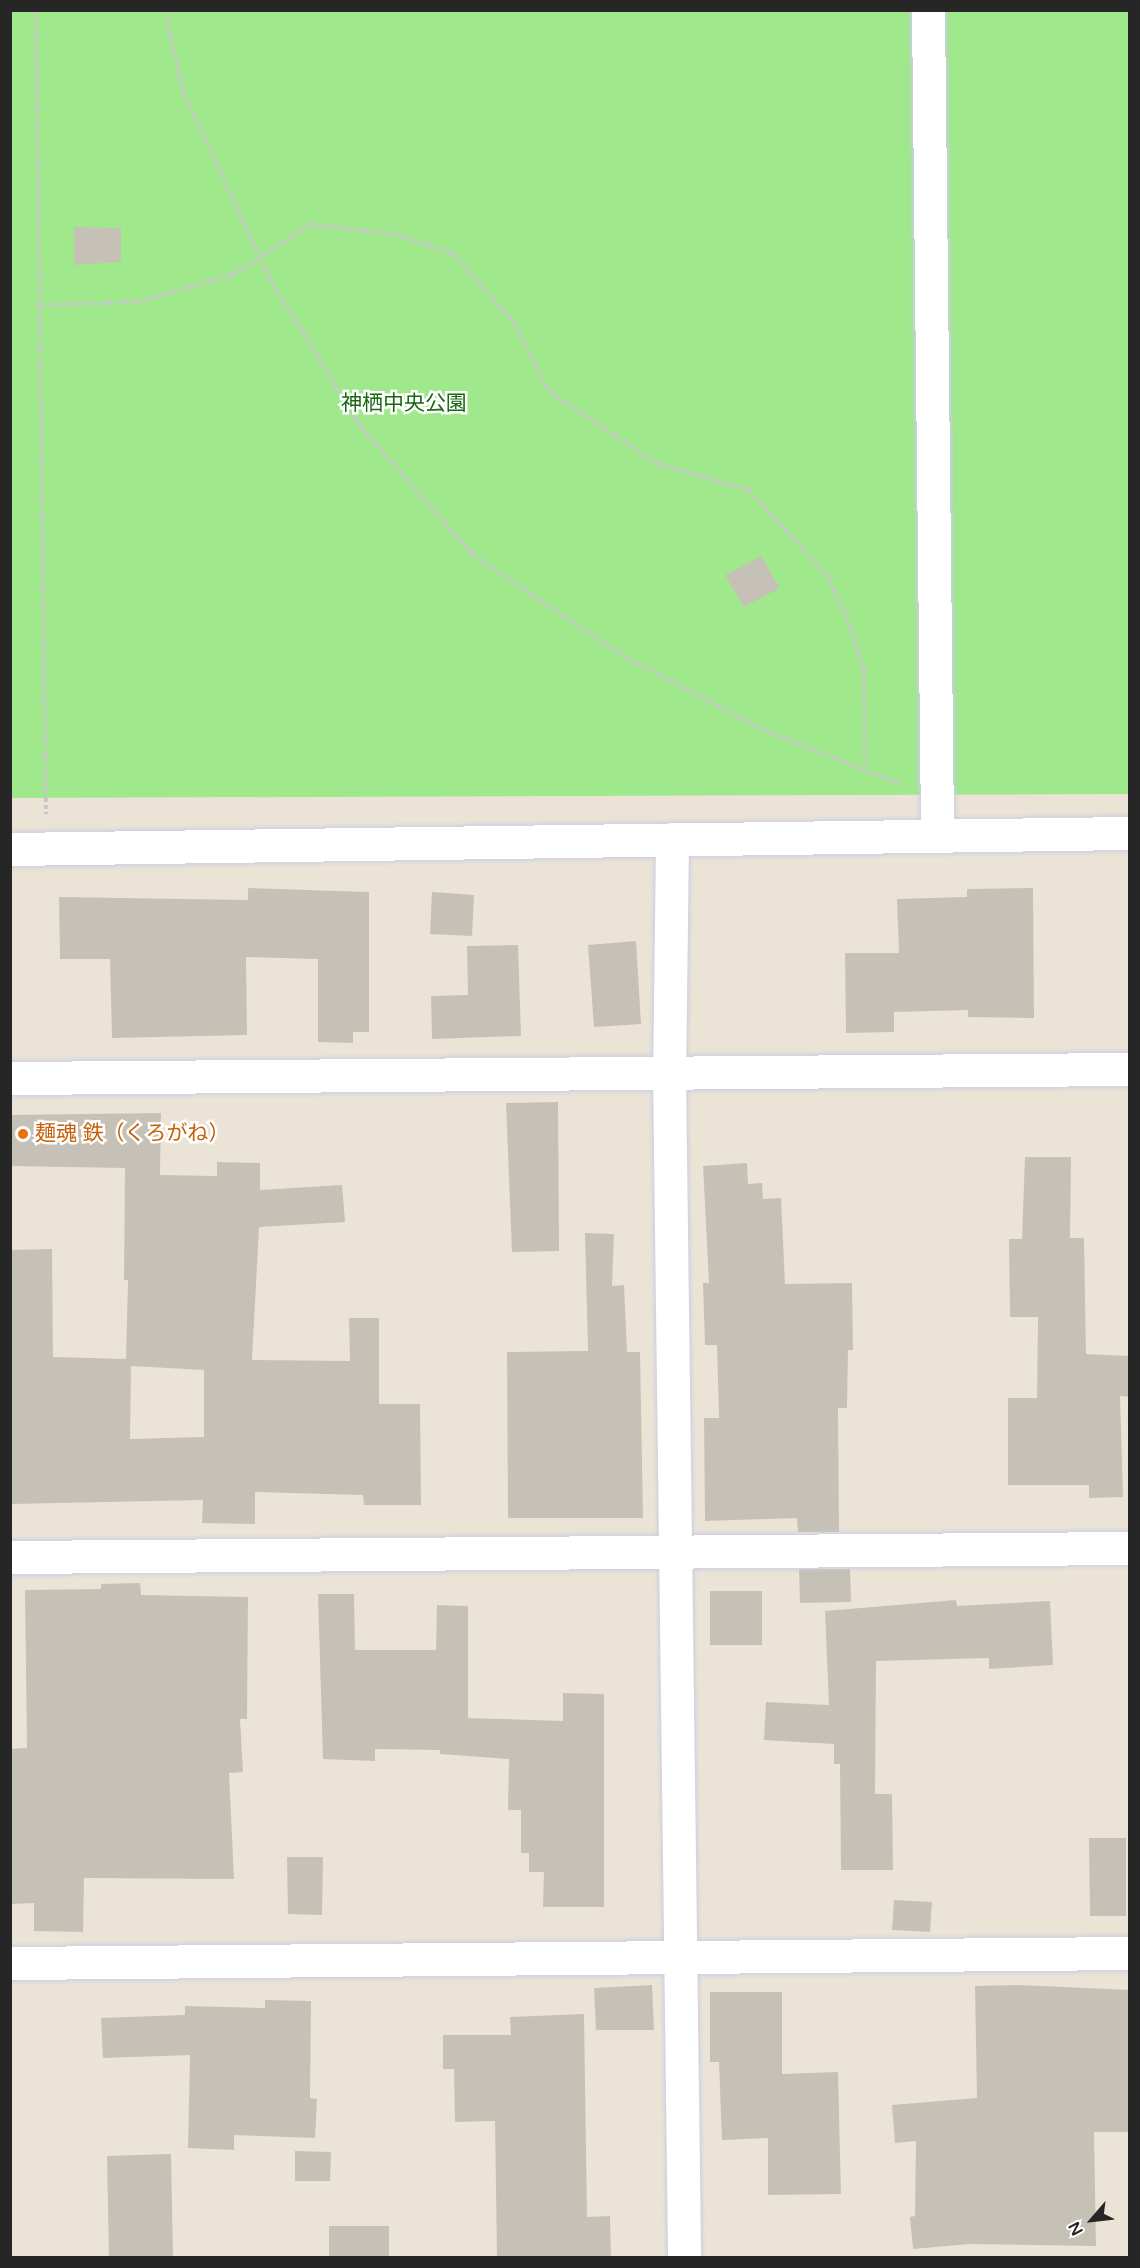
<!DOCTYPE html>
<html>
<head>
<meta charset="utf-8">
<style>
  body { margin:0 }
  #map { position:relative; width:1140px; height:2268px; overflow:hidden; background:#ebe4d6; font-family:"Varela Round","Noto Sans JP",sans-serif }
  div>[style] { position:absolute }
  .green>* { inset:0; background:#a0e88c }
  .building>* { inset:0; background:#c6c1b6 }
  .path>* { height:4px; margin-top:-2px; transform-origin:0; background:repeating-linear-gradient(90deg,#c7c7c7 0 4.5px,transparent 0 7.5px) }
  .roads { filter:drop-shadow(0 0 2px #cbcde2) drop-shadow(0 0 2px #cbcde2) }
  .street>* { height:33px; margin:-16.5px; padding:0 16.5px; transform-origin:16.5px; border-radius:16.5px; background:#fff }
  .secondary>* { height:33px; margin:-16.5px; padding:0 16.5px; transform-origin:16.5px; border-radius:16.5px; background:#fff }
  .dots>* { width:16px; height:16px; translate:-50% -50%; box-sizing:border-box; border:3px solid #fff; border-radius:50% }
  span { translate:-50% -50%; white-space:nowrap; text-align:center; line-height:1.15; -webkit-text-stroke:5px #fff; paint-order:stroke }
  .park-label { font-size:21px; color:#1a6812 }
  .food-label { font-size:21px; color:#c56008 }
  .left { translate:0 -50%; text-align:left }
  .frame { position:absolute; inset:0; border:12px solid #262626; pointer-events:none }
  .north { position:absolute; left:1062px; top:2190px; width:60px; height:60px; -webkit-text-stroke:4px #fff; paint-order:stroke; rotate:242deg; font-size:16px; font-weight:700; line-height:24px; text-align:center; color:#262626 }
  .north::after { content:''; display:block; margin:auto; width:21px; height:27px; background:#262626; clip-path:polygon(50% 0,100% 100%,50% 72%,0 100%) }
</style>
</head>
<body>
<div id="map">
  <div class="green">
    <div style="clip-path:polygon(10px 11px,1129px 11px,1129px 794px,11px 798px)"></div>
  </div>
  <div class="building">
    <div style="clip-path:polygon(74px 227px,121px 228px,121px 262px,74px 265px)"></div>
    <div style="clip-path:polygon(761px 556px,780px 588px,744px 607px,725px 575px)"></div>
    <div style="clip-path:polygon(248px 888px,369px 892px,369px 1032px,353px 1032px,353px 1043px,318px 1042px,318px 959px,246px 957px,247px 1035px,112px 1038px,110px 959px,60px 959px,59px 897px,248px 900px)"></div>
    <div style="clip-path:polygon(1033px 888px,1034px 1018px,968px 1017px,968px 1010px,894px 1012px,894px 1032px,846px 1033px,845px 953px,899px 953px,897px 899px,967px 897px,967px 889px)"></div>
    <div style="clip-path:polygon(432px 892px,474px 895px,472px 936px,430px 934px)"></div>
    <div style="clip-path:polygon(636px 941px,641px 1024px,594px 1027px,588px 945px)"></div>
    <div style="clip-path:polygon(518px 945px,521px 1036px,432px 1039px,431px 996px,468px 995px,467px 946px)"></div>
    <div style="clip-path:polygon(558px 1102px,559px 1251px,512px 1252px,506px 1103px)"></div>
    <div style="clip-path:polygon(evenodd,161px 1113px,160px 1175px,217px 1176px,217px 1162px,260px 1163px,260px 1190px,342px 1185px,345px 1222px,259px 1227px,252px 1360px,350px 1361px,349px 1318px,379px 1318px,379px 1404px,420px 1404px,421px 1505px,364px 1505px,363px 1495px,255px 1492px,255px 1524px,202px 1523px,203px 1500px,10px 1504px,10px 1250px,52px 1249px,53px 1357px,126px 1359px,128px 1280px,124px 1280px,125px 1168px,10px 1166px,10px 1115px,161px 1113px,131px 1366px,204px 1370px,204px 1437px,130px 1439px,131px 1366px)"></div>
    <div style="clip-path:polygon(1025px 1157px,1071px 1157px,1070px 1238px,1084px 1238px,1086px 1354px,1130px 1356px,1130px 1397px,1120px 1396px,1123px 1497px,1089px 1498px,1089px 1485px,1008px 1485px,1008px 1398px,1037px 1398px,1038px 1317px,1010px 1317px,1009px 1239px,1022px 1239px)"></div>
    <div style="clip-path:polygon(747px 1163px,748px 1184px,762px 1183px,763px 1199px,781px 1198px,785px 1284px,852px 1283px,853px 1350px,848px 1350px,847px 1408px,838px 1408px,839px 1532px,798px 1532px,797px 1518px,705px 1521px,704px 1418px,719px 1418px,717px 1345px,705px 1345px,703px 1283px,709px 1283px,703px 1166px)"></div>
    <div style="clip-path:polygon(585px 1233px,614px 1234px,612px 1286px,624px 1285px,627px 1352px,640px 1352px,643px 1518px,508px 1518px,507px 1352px,588px 1351px)"></div>
    <div style="clip-path:polygon(799px 1569px,850px 1569px,851px 1602px,800px 1603px)"></div>
    <div style="clip-path:polygon(140px 1583px,141px 1595px,248px 1597px,247px 1719px,240px 1719px,243px 1772px,229px 1773px,234px 1879px,84px 1878px,83px 1932px,34px 1931px,34px 1903px,10px 1904px,10px 1749px,27px 1748px,25px 1590px,101px 1589px,101px 1584px)"></div>
    <div style="clip-path:polygon(710px 1591px,762px 1591px,762px 1645px,710px 1645px)"></div>
    <div style="clip-path:polygon(318px 1594px,354px 1594px,355px 1650px,436px 1650px,437px 1605px,468px 1606px,468px 1718px,563px 1721px,563px 1693px,604px 1694px,604px 1907px,543px 1907px,544px 1872px,529px 1872px,529px 1853px,521px 1853px,521px 1810px,508px 1810px,509px 1759px,440px 1754px,440px 1750px,375px 1749px,375px 1761px,323px 1759px)"></div>
    <div style="clip-path:polygon(956px 1600px,957px 1606px,1050px 1601px,1053px 1665px,989px 1669px,989px 1658px,876px 1661px,875px 1794px,892px 1794px,893px 1870px,841px 1870px,840px 1764px,834px 1764px,834px 1744px,764px 1740px,766px 1702px,829px 1705px,825px 1611px)"></div>
    <div style="clip-path:polygon(1089px 1838px,1126px 1838px,1126px 1916px,1090px 1916px)"></div>
    <div style="clip-path:polygon(287px 1857px,323px 1857px,322px 1915px,288px 1914px)"></div>
    <div style="clip-path:polygon(894px 1900px,932px 1902px,930px 1932px,892px 1930px)"></div>
    <div style="clip-path:polygon(652px 1985px,654px 2030px,596px 2030px,594px 1988px)"></div>
    <div style="clip-path:polygon(1019px 1985px,1130px 1990px,1130px 2132px,1094px 2132px,1096px 2246px,969px 2244px,913px 2249px,910px 2217px,915px 2216px,916px 2141px,895px 2143px,892px 2105px,977px 2098px,975px 1986px)"></div>
    <div style="clip-path:polygon(710px 1992px,782px 1992px,782px 2074px,838px 2072px,841px 2194px,768px 2195px,768px 2138px,722px 2140px,719px 2062px,710px 2062px)"></div>
    <div style="clip-path:polygon(265px 2000px,311px 2001px,310px 2098px,317px 2099px,315px 2138px,234px 2135px,234px 2150px,188px 2148px,190px 2055px,103px 2058px,101px 2018px,185px 2015px,185px 2006px,265px 2008px)"></div>
    <div style="clip-path:polygon(584px 2014px,587px 2217px,610px 2216px,611px 2258px,497px 2258px,495px 2121px,455px 2122px,454px 2069px,443px 2069px,443px 2035px,511px 2035px,510px 2017px)"></div>
    <div style="clip-path:polygon(295px 2151px,331px 2152px,330px 2181px,295px 2181px)"></div>
    <div style="clip-path:polygon(171px 2154px,173px 2258px,109px 2258px,107px 2156px)"></div>
    <div style="clip-path:polygon(329px 2226px,389px 2226px,389px 2258px,329px 2258px)"></div>
  </div>
  <div class="path">
    <div style="left:36px;top:10px;width:804px;rotate:89.29deg"></div>
    <div style="left:165px;top:10px;width:83px;rotate:77.5deg"></div>
    <div style="left:183px;top:91px;width:204px;rotate:65.3deg"></div>
    <div style="left:268px;top:276px;width:177px;rotate:58.4deg"></div>
    <div style="left:361px;top:427px;width:170px;rotate:48.8deg"></div>
    <div style="left:473px;top:555px;width:181px;rotate:34deg"></div>
    <div style="left:623px;top:656px;width:157px;rotate:27.7deg"></div>
    <div style="left:762px;top:729px;width:148px;rotate:21.9deg"></div>
    <div style="left:40px;top:305px;width:96px;rotate:-1.8deg"></div>
    <div style="left:136px;top:302px;width:100px;rotate:-15.7deg"></div>
    <div style="left:232px;top:275px;width:94px;rotate:-32.8deg"></div>
    <div style="left:311px;top:224px;width:89px;rotate:7.1deg"></div>
    <div style="left:399px;top:235px;width:58px;rotate:19.1deg"></div>
    <div style="left:454px;top:254px;width:93px;rotate:48.9deg"></div>
    <div style="left:515px;top:324px;width:76px;rotate:63.4deg"></div>
    <div style="left:549px;top:392px;width:131px;rotate:33.4deg"></div>
    <div style="left:658px;top:464px;width:95px;rotate:15.9deg"></div>
    <div style="left:749px;top:490px;width:114px;rotate:47.5deg"></div>
    <div style="left:826px;top:574px;width:48px;rotate:64deg"></div>
    <div style="left:847px;top:617px;width:57px;rotate:72.5deg"></div>
    <div style="left:864px;top:671px;width:97px;rotate:89.4deg"></div>
  </div>
  <div class="roads">
    <div class="street">
      <div style="left:10px;top:1557px;width:1120px;rotate:-0.46deg"></div>
      <div style="left:10px;top:1963px;width:1120px;rotate:-0.51deg"></div>
    </div>
    <div class="secondary">
      <div style="left:928px;top:10px;width:825px;rotate:89.37deg"></div>
      <div style="left:672px;top:839px;width:234px;rotate:90.7deg"></div>
      <div style="left:669px;top:1073px;width:1185px;rotate:89.27deg"></div>
      <div style="left:10px;top:849px;width:1120px;rotate:-0.82deg"></div>
      <div style="left:10px;top:1078px;width:1120px;rotate:-0.46deg"></div>
    </div>
  </div>
  <div class="dots">
    <div style="left:23px;top:1134px;background:#e8710a"></div>
  </div>
  <div class="park-label">
    <span style="left:404px;top:404px">神栖中央公園</span>
  </div>
  <div class="food-label">
    <span class="left" style="left:35px;top:1134px">麺魂 鉄（くろがね）</span>
  </div>
  <div class="frame"></div>
  <div class="north">N</div>
</div>
</body>
</html>
